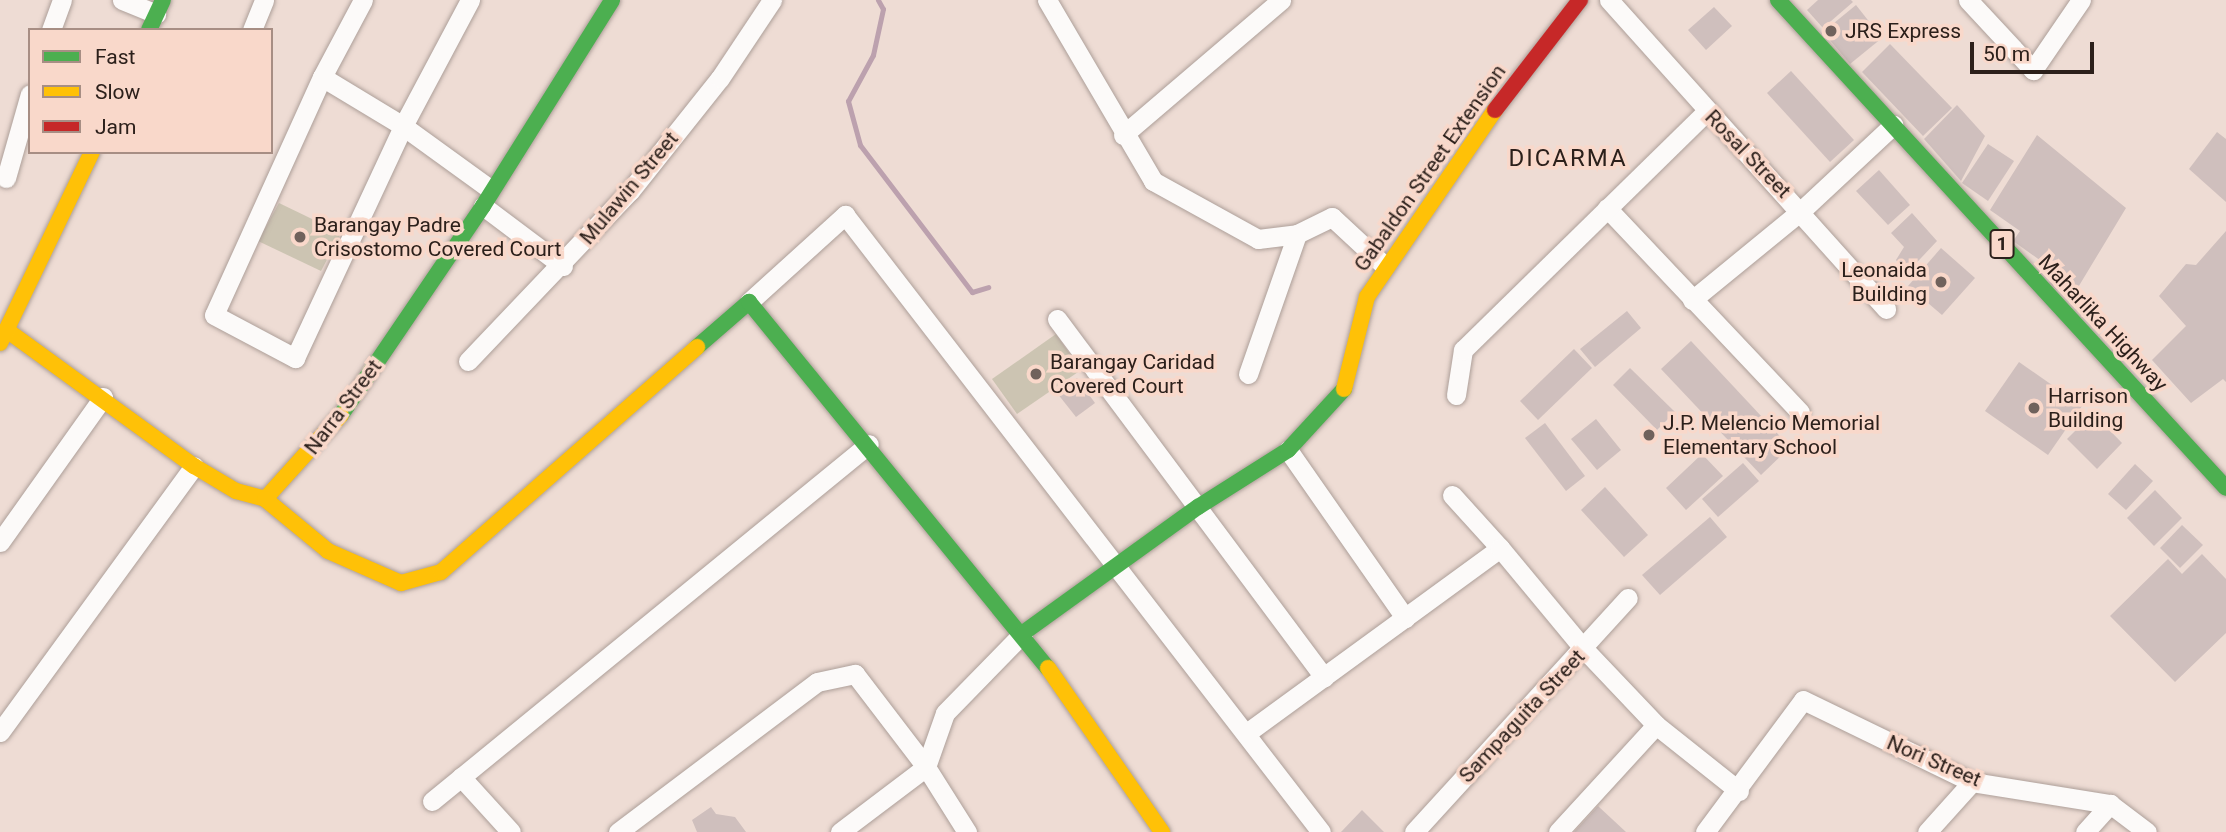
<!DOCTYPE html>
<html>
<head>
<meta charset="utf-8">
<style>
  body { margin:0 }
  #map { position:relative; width:2226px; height:832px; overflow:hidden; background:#eedcd4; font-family:Roboto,sans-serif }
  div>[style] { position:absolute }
  .green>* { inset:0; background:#ccc4b2 }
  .stream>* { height:5px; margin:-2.5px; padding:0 2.5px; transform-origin:2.5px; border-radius:2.5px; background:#bca1ae }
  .building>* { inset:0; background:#cfbfbd }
  .roads { filter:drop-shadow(0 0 2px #ad9f99) drop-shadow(0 0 2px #ad9f99) }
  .street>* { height:19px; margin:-9.5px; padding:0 9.5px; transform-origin:9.5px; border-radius:9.5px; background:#fcfaf9 }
  .fast>* { height:16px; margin:-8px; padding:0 8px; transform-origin:8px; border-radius:8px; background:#4caf50 }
  .slow>* { height:16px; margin:-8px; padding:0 8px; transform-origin:8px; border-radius:8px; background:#ffc107 }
  .jam>* { height:16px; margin:-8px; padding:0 8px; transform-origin:8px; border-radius:8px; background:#c62828 }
  .dots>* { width:19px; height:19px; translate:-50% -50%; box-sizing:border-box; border:4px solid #f9d8ca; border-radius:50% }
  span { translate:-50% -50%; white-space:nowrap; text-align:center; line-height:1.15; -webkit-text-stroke:7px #f9d8ca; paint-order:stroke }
  .shield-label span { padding:2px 5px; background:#f9d8ca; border:2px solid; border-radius:5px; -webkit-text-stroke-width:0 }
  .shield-label { font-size:19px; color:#2c201b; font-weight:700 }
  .poi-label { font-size:21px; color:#2c201b }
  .left { translate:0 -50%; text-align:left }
  .right { translate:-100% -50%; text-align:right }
  .street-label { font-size:21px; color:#2c201b }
  .quarter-label { font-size:24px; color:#2c201b; letter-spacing:2px }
  .legend { position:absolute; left:28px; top:28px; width:245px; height:126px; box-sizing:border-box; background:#f9d8ca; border:2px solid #a78e84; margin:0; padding:9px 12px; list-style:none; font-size:21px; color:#2c201b }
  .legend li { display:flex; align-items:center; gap:14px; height:35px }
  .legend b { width:35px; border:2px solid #a78e84 }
  .scale { position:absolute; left:1970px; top:42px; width:124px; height:32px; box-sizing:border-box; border:4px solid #2c201b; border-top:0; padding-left:9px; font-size:21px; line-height:24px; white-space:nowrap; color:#2c201b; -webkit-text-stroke:5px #f9d8ca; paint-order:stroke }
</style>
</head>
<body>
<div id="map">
  <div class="green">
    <div style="clip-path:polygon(279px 203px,341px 233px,321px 271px,258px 241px)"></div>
    <div style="clip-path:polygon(1056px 334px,1081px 370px,1017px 414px,992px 379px)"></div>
  </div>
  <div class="stream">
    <div style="left:878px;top:0;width:10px;rotate:61deg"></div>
    <div style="left:883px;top:9px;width:47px;rotate:102.3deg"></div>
    <div style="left:873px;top:55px;width:52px;rotate:118.5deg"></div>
    <div style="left:848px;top:101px;width:46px;rotate:74.7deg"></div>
    <div style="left:860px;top:145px;width:185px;rotate:52.7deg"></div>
    <div style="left:972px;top:292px;width:17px;rotate:-17deg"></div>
  </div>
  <div class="building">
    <div style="clip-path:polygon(1818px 0,1851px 0,1853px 2px,1823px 28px,1807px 10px)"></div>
    <div style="clip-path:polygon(1856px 5px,1882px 38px,1850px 64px,1823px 32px)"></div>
    <div style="clip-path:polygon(1714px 7px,1732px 26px,1706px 50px,1688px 30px)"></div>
    <div style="clip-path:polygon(1890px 44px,1952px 108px,1923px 136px,1862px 72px)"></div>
    <div style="clip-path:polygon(1791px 71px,1854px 140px,1830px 162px,1767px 93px)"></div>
    <div style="clip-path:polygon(1957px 105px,1985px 136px,1961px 181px,1924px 139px)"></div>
    <div style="clip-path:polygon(2217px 132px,2226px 139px,2226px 202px,2189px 169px)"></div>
    <div style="clip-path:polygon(2037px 135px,2126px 208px,2071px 299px,2048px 284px,2055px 271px,2013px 241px,2020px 231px,1990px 210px)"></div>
    <div style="clip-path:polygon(1988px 144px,2014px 161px,1988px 201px,1962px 183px)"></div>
    <div style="clip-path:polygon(1879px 170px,1910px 205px,1888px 225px,1856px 191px)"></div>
    <div style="clip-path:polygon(1912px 213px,1937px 241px,1906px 274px,1896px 260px,1904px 247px,1891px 233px)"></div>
    <div style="clip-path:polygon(2226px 231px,2226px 382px,2223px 379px,2191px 403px,2152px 360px,2186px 326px,2159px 296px,2186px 264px,2196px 265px)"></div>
    <div style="clip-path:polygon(1941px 248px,1975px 278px,1942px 315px,1908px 286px)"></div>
    <div style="clip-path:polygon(1627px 311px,1641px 328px,1595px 367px,1580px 349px)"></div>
    <div style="clip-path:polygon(1691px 341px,1790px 447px,1761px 475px,1661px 369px)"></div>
    <div style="clip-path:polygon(1574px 349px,1592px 368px,1538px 420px,1520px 401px)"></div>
    <div style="clip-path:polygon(2019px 362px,2082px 406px,2048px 455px,1985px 411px)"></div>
    <div style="clip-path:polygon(1630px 368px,1675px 412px,1657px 430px,1613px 385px)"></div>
    <div style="clip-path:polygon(1077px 378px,1095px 403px,1076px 417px,1057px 393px)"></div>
    <div style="clip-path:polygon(2093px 413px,2122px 443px,2097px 469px,2067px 439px)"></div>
    <div style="clip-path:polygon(1596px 419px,1621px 450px,1597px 470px,1571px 439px)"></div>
    <div style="clip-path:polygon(1545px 423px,1585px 476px,1566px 491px,1525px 438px)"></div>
    <div style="clip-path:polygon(1702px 454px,1723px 476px,1686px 510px,1666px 488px)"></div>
    <div style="clip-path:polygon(1743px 463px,1759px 481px,1718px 517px,1702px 499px)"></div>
    <div style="clip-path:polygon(2135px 464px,2153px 481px,2126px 510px,2108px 494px)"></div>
    <div style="clip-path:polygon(1605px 487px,1648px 535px,1624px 557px,1581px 510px)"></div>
    <div style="clip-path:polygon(2155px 490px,2182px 518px,2154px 546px,2127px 518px)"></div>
    <div style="clip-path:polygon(1710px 517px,1727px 537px,1660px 595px,1642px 575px)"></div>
    <div style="clip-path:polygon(2182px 525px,2203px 545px,2180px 568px,2160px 548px)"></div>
    <div style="clip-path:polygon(2202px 554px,2226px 579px,2226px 633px,2175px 682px,2110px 616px,2168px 559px,2182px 574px)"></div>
    <div style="clip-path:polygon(1598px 806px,1626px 832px,1574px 832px)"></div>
    <div style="clip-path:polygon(711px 807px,716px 814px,735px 817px,746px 832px,697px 832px,692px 820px)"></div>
    <div style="clip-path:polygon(1362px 810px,1384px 832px,1341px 832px)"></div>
  </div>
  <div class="roads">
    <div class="street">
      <div style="left:122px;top:0;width:37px;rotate:22deg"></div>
      <div style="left:363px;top:0;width:87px;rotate:118deg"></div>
      <div style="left:322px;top:77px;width:261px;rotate:114.4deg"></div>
      <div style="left:214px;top:315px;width:92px;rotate:28deg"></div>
      <div style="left:295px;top:358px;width:256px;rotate:-65deg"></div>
      <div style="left:403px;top:126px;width:143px;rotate:-62deg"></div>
      <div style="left:1047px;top:0;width:210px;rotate:59.6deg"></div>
      <div style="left:1153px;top:181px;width:120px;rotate:28.9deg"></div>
      <div style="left:1258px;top:239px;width:39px;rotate:-7deg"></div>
      <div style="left:1297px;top:234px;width:39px;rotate:-26deg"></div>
      <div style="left:1332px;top:217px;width:72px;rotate:42.8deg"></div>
      <div style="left:1609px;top:0;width:415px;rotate:48.1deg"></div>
      <div style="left:1968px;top:0;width:96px;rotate:47.1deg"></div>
      <div style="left:2033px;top:70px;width:85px;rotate:-55.6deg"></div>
      <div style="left:51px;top:30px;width:32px;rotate:-70deg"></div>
      <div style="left:252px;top:30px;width:32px;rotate:-68deg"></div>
      <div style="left:322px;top:77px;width:95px;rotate:31.2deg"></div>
      <div style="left:403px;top:126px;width:107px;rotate:35.9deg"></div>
      <div style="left:1123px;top:135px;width:208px;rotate:-40.5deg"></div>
      <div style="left:6px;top:178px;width:87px;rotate:-74.1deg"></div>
      <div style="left:483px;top:206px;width:100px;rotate:36.9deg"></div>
      <div style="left:1607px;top:208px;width:281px;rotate:46.6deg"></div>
      <div style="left:1692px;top:300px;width:142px;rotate:-39.3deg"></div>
      <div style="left:1802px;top:210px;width:125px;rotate:-43deg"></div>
      <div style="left:749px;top:302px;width:130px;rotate:-42.2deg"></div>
      <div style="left:845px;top:215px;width:779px;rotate:52.35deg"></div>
      <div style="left:1057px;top:319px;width:447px;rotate:53.3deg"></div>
      <div style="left:468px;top:361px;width:235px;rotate:-46.4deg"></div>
      <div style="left:630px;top:191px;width:144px;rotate:-51.5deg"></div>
      <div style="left:720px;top:78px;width:94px;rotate:-56.3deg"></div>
      <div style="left:1248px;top:374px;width:148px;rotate:-70.7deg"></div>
      <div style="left:1456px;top:395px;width:46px;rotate:-81.2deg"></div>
      <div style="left:1463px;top:350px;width:342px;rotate:-44.4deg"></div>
      <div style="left:1288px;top:450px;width:205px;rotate:55.1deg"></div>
      <div style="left:1452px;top:495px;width:72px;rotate:47.8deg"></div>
      <div style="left:0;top:542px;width:178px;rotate:-54.6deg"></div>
      <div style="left:0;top:732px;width:329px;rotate:-53.9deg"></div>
      <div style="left:1248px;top:732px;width:312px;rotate:-36.1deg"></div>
      <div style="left:1500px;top:548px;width:131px;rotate:50.3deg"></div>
      <div style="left:1584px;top:649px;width:105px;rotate:46.5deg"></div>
      <div style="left:1656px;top:725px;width:106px;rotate:38.5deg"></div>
      <div style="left:461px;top:777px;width:74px;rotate:47.7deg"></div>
      <div style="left:432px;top:801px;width:564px;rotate:-39.25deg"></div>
      <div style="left:618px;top:832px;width:249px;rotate:-37deg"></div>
      <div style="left:817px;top:682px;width:39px;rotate:-12deg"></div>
      <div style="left:855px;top:674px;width:117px;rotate:52.6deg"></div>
      <div style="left:926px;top:767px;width:77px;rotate:57.8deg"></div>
      <div style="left:840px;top:832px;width:108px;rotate:-37.1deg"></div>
      <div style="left:926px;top:767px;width:57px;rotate:-70.6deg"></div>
      <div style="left:945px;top:713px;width:112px;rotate:-45.7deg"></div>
      <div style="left:1414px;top:832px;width:317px;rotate:-47.6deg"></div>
      <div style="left:1558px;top:832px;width:145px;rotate:-47.5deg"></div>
      <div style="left:1705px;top:832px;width:164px;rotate:-53.4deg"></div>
      <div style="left:1803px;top:700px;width:188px;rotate:25.9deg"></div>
      <div style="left:1972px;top:782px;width:140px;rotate:9.1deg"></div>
      <div style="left:2110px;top:804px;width:46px;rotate:37.1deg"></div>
      <div style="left:1927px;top:832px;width:67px;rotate:-48deg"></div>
      <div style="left:2085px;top:832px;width:38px;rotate:-48deg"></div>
    </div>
    <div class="fast">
      <div style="left:1778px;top:0;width:662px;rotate:47.45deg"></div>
      <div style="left:149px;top:30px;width:33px;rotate:-65deg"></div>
      <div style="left:697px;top:347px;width:69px;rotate:-40.9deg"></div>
      <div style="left:749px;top:302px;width:473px;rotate:50.8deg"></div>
      <div style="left:341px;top:415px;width:253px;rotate:-55.8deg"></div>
      <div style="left:483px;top:206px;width:243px;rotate:-57.9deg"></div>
      <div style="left:1023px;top:633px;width:216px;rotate:-35.8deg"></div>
      <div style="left:1198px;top:507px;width:107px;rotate:-32.3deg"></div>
      <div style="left:1288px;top:450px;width:83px;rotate:-47.4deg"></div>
    </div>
    <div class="slow">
      <div style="left:8px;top:331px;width:230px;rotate:36deg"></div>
      <div style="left:194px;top:466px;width:49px;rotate:30.8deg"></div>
      <div style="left:236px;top:491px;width:30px;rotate:15deg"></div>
      <div style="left:265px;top:499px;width:113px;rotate:-47.9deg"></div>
      <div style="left:0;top:343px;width:212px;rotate:-64.3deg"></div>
      <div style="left:1344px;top:389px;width:95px;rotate:-76deg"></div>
      <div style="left:1367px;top:297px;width:227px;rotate:-55.6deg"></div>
      <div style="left:265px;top:499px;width:82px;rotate:39.5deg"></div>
      <div style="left:328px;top:551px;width:80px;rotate:23.7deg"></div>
      <div style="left:401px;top:583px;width:41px;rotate:-15.4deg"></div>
      <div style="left:441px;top:572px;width:341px;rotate:-41.3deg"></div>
      <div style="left:1048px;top:668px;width:200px;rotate:55.2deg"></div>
    </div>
    <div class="jam">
      <div style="left:1495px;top:110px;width:139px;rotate:-52.3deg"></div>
    </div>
  </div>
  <div class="dots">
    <div style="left:1831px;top:31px;background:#70625c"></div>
    <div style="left:300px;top:237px;background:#70625c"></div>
    <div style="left:1941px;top:282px;background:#70625c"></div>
    <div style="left:1036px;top:374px;background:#70625c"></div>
    <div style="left:2034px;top:408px;background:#70625c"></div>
    <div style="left:1649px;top:435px;background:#70625c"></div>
  </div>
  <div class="shield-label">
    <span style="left:2002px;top:244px">1</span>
  </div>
  <div class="poi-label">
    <span class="left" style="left:1845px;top:31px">JRS Express</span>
    <span class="left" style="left:314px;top:237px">Barangay Padre<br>Crisostomo Covered Court</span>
    <span class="right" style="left:1927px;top:282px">Leonaida<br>Building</span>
    <span class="left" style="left:1050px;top:374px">Barangay Caridad<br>Covered Court</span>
    <span class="left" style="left:2048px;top:408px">Harrison<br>Building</span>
    <span class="left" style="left:1663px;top:435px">J.P. Melencio Memorial<br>Elementary School</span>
  </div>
  <div class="street-label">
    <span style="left:1748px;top:154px;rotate:46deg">Rosal Street</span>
    <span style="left:1430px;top:168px;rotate:-55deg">Gabaldon Street Extension</span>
    <span style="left:629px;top:188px;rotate:-50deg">Mulawin Street</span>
    <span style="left:2103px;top:323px;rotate:47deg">Maharlika Highway</span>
    <span style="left:343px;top:407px;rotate:-53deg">Narra Street</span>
    <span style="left:1522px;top:716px;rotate:-47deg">Sampaguita Street</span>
    <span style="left:1934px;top:761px;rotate:23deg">Nori Street</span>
  </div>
  <div class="quarter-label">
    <span style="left:1568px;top:159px">DICARMA</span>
  </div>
  <ul class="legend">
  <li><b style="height:9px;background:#4caf50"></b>Fast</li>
  <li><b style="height:9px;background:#ffc107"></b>Slow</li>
  <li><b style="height:9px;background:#c62828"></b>Jam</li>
  </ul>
  <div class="scale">50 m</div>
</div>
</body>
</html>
